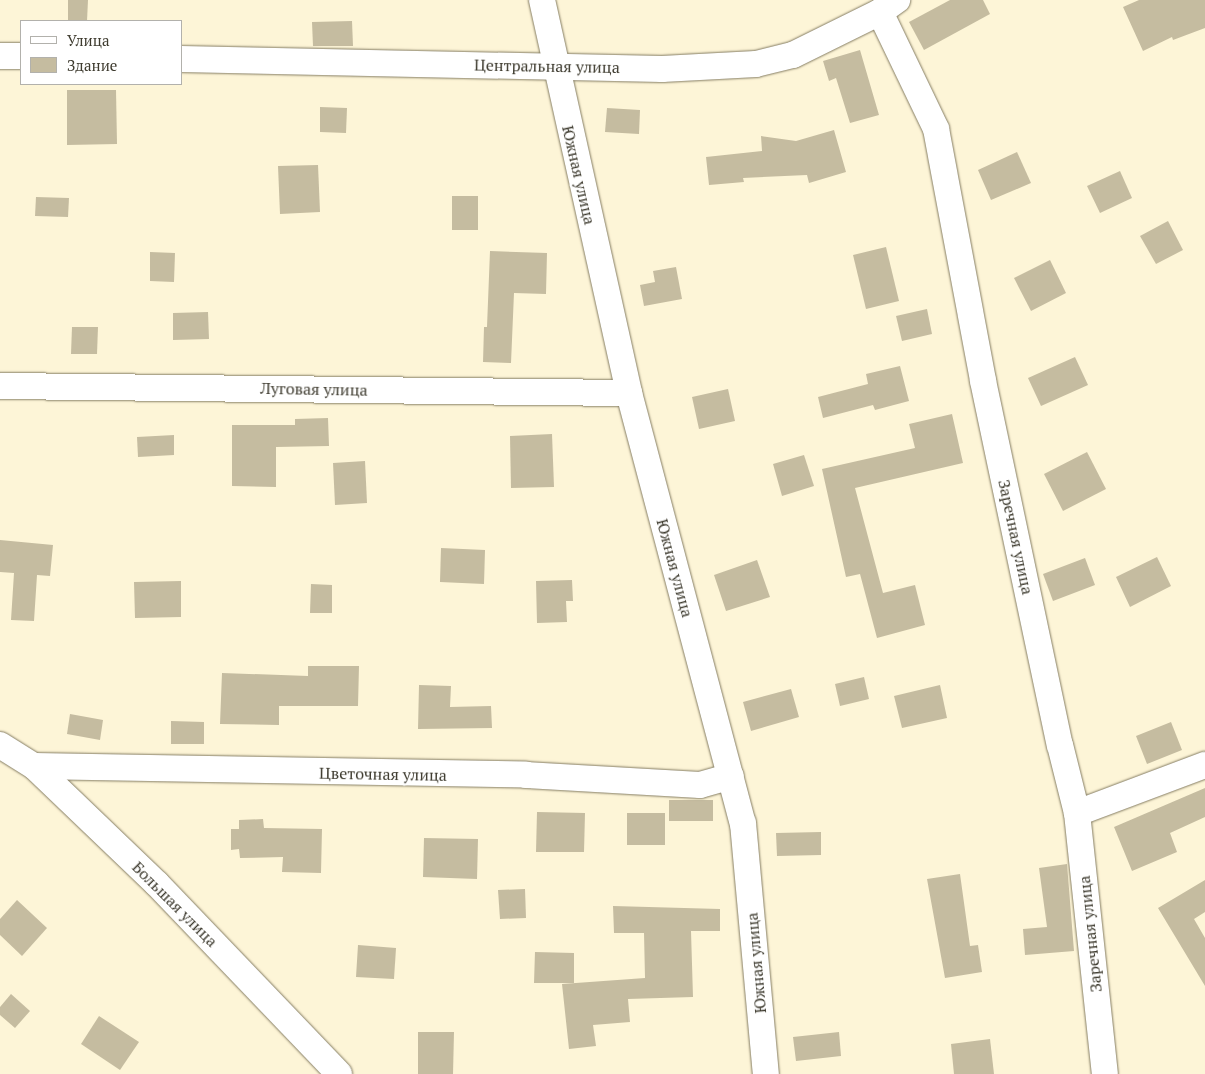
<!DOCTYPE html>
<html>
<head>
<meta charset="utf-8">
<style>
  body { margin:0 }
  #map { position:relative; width:1205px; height:1074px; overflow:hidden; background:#fdf5d7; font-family:"PT Serif",serif }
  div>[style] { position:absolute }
  .building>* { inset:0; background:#c5bca0 }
  .roads { filter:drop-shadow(0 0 1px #857d63) drop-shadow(0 0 1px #857d63) }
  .minor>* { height:26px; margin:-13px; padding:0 13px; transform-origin:13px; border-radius:13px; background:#fff }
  span { translate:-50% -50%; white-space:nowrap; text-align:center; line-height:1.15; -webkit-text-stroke:4px #fff; paint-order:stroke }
  .street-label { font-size:16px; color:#3e3b2f }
  .legend { position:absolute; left:20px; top:20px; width:162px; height:65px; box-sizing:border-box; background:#fff; border:1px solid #b2b1ac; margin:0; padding:6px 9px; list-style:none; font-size:15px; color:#3e3b2f }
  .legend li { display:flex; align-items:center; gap:10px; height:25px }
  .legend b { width:25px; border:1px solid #b2b1ac }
</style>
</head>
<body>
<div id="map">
  <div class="building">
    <div style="clip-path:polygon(68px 0,88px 0,87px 21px,68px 21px)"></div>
    <div style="clip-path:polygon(950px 0,983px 0,990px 14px,924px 50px,909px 22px)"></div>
    <div style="clip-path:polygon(1139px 0,1205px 0,1205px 28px,1173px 40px,1172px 37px,1143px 51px,1123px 7px)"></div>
    <div style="clip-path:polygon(352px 21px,353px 46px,313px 46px,312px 22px)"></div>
    <div style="clip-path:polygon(860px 50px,879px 115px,850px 123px,836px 78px,829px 81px,823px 61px)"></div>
    <div style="clip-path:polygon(67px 90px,116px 90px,117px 144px,67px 145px)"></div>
    <div style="clip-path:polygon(320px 107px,347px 108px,346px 133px,320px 132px)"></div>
    <div style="clip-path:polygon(607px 108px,640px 110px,639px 134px,605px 132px)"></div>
    <div style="clip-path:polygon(834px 130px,846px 172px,809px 183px,807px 175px,743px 178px,744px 182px,709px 185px,706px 157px,762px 151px,761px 136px,796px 141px)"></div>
    <div style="clip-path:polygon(1017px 152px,1031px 183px,991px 200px,978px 170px)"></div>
    <div style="clip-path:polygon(318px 165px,320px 212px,280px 214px,278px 166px)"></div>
    <div style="clip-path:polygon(1120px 171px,1132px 198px,1100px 213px,1087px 186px)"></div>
    <div style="clip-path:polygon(452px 196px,478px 196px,478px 230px,452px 230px)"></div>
    <div style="clip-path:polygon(36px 197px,69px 198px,68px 217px,35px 216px)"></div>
    <div style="clip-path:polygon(1168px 221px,1183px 250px,1156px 264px,1140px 236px)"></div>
    <div style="clip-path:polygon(886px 247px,899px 301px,866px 309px,853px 255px)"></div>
    <div style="clip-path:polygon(490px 251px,547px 253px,546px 294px,514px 293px,511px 363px,483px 362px,484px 327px,487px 327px)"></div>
    <div style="clip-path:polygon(150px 252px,175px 253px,174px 282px,150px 281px)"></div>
    <div style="clip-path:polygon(1050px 260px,1066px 293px,1031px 311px,1014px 278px)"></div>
    <div style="clip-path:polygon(676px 267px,682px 299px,644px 306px,640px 285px,655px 282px,653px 271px)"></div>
    <div style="clip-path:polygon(927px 309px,932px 334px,902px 341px,896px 316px)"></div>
    <div style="clip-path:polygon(208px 312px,209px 339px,173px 340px,173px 313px)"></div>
    <div style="clip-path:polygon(72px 327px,98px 327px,97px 354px,71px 354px)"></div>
    <div style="clip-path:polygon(1075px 357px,1088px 385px,1041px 406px,1028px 378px)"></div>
    <div style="clip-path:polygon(900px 366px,909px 401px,875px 410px,873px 405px,823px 418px,818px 397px,868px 384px,866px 374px)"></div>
    <div style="clip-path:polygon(728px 389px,735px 421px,699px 429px,692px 397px)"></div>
    <div style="clip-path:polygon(952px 414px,963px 463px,855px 488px,883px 593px,915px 585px,925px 625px,877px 638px,860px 574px,846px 577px,822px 469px,915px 448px,909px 424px)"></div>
    <div style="clip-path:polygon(328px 418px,329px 446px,276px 447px,276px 487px,232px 486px,232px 425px,295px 425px,295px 419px)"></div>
    <div style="clip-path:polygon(552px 434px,554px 487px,511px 488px,510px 436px)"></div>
    <div style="clip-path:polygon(174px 435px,174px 455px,138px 457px,137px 437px)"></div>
    <div style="clip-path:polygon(1087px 452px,1106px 489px,1063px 511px,1044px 474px)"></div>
    <div style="clip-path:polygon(804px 455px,814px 486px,782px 496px,773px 464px)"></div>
    <div style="clip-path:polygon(365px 461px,367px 503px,335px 505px,333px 463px)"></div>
    <div style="clip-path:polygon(0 540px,53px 545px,50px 576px,37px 575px,34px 621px,11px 620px,14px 573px,0 572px)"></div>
    <div style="clip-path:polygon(441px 548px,485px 550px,484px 584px,440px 582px)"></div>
    <div style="clip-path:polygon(1157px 557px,1171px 586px,1130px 607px,1116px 577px)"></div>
    <div style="clip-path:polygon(1085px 558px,1095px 585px,1053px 601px,1043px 574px)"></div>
    <div style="clip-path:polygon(757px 560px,770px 597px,726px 611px,714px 575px)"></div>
    <div style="clip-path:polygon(572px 580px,573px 601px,566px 601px,567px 622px,537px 623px,536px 581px)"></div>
    <div style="clip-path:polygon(181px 581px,181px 617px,135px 618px,134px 582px)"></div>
    <div style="clip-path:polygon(311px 584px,332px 585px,332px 613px,310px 613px)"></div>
    <div style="clip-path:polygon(308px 666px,359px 666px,358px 706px,279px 706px,279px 725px,220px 724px,222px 673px,308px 676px)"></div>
    <div style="clip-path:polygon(864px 677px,869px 699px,840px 706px,835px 684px)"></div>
    <div style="clip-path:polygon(419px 685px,451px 686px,450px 707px,491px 706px,492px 728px,418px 729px)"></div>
    <div style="clip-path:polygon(940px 685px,947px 718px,902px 728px,894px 696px)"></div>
    <div style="clip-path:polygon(791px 689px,799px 717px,751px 731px,743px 702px)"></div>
    <div style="clip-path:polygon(70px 714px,103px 720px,100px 740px,67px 734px)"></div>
    <div style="clip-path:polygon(171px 721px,204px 722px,204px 744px,171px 744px)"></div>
    <div style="clip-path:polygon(1171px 722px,1182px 750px,1147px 764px,1136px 736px)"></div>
    <div style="clip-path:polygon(1205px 788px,1205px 817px,1170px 833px,1177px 852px,1132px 871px,1114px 827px)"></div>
    <div style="clip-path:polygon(669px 800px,713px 800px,713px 821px,669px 821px)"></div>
    <div style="clip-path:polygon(537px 812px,585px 813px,584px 852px,536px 852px)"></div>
    <div style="clip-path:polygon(627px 813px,665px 813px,665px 845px,627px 845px)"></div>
    <div style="clip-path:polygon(263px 819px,264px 828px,322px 829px,321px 873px,282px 872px,283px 857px,240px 858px,239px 849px,231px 850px,231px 829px,239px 829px,239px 820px)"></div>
    <div style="clip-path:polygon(821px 832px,821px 855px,777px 856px,776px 833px)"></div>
    <div style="clip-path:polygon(424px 838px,478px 839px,477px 879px,423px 877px)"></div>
    <div style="clip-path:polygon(1067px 864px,1074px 951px,1025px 955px,1023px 929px,1047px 927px,1039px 868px)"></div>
    <div style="clip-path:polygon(960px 874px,970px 946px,978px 945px,982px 972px,945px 978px,927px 879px)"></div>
    <div style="clip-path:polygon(1205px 880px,1205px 912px,1194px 919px,1205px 938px,1205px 986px,1158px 908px)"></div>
    <div style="clip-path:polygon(525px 889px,526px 918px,500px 919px,498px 890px)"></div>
    <div style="clip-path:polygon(17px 900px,47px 928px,22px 956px,0 935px,0 919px)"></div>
    <div style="clip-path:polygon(613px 906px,720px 909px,720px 931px,691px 931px,693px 997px,628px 999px,630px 1022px,593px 1025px,596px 1046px,569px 1049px,562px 984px,645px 978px,644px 933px,614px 933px)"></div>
    <div style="clip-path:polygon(358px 945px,396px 948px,394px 979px,356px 977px)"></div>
    <div style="clip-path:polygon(535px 952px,574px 953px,574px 983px,534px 983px)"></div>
    <div style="clip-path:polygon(11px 994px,30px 1011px,15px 1028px,0 1015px,0 1007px)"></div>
    <div style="clip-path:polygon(99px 1016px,139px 1042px,120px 1070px,81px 1044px)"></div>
    <div style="clip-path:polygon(418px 1032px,454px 1032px,453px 1074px,418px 1074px)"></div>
    <div style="clip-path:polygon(839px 1032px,841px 1056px,796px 1061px,793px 1037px)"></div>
    <div style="clip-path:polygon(990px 1039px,994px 1074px,954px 1074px,951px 1044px)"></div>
  </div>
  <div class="roads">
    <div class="minor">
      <div style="left:542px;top:0;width:403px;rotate:77.5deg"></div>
      <div style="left:629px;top:393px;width:445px;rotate:75.2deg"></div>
      <div style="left:743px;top:823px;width:252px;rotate:84.8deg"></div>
      <div style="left:880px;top:12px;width:130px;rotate:64.4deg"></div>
      <div style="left:936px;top:129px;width:256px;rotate:79.4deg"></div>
      <div style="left:983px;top:381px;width:372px;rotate:78.1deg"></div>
      <div style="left:1060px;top:745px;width:70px;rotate:76deg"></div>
      <div style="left:1077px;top:813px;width:262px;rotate:83.9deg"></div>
      <div style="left:0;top:56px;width:21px"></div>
      <div style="left:181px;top:59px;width:481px;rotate:1.2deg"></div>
      <div style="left:662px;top:69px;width:94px;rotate:-3deg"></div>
      <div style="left:756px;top:64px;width:38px;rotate:-14deg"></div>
      <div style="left:793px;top:55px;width:97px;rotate:-26.3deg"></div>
      <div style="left:880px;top:12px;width:21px;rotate:-35deg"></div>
      <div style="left:0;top:386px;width:629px;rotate:0.64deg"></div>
      <div style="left:0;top:745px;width:40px;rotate:32deg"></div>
      <div style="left:34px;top:766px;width:170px;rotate:43.8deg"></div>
      <div style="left:157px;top:884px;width:263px;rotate:46.2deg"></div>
      <div style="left:34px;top:766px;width:492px;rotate:1deg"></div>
      <div style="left:526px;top:775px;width:174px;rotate:3.3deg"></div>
      <div style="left:700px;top:785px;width:32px;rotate:-16deg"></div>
      <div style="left:1077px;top:813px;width:137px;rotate:-20.6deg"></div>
    </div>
  </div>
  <div class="street-label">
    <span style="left:547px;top:66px;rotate:1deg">Центральная улица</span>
    <span style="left:579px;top:175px;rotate:77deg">Южная улица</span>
    <span style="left:314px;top:389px;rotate:1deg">Луговая улица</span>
    <span style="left:1016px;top:537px;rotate:78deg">Заречная улица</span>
    <span style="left:675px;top:568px;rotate:75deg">Южная улица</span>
    <span style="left:383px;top:774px;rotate:1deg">Цветочная улица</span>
    <span style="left:175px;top:904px;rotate:45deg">Большая улица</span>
    <span style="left:1090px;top:934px;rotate:-96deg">Заречная улица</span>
    <span style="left:756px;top:963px;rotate:-95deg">Южная улица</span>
  </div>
  <ul class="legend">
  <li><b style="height:6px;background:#fff"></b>Улица</li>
  <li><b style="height:14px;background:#c5bca0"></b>Здание</li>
  </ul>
</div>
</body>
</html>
